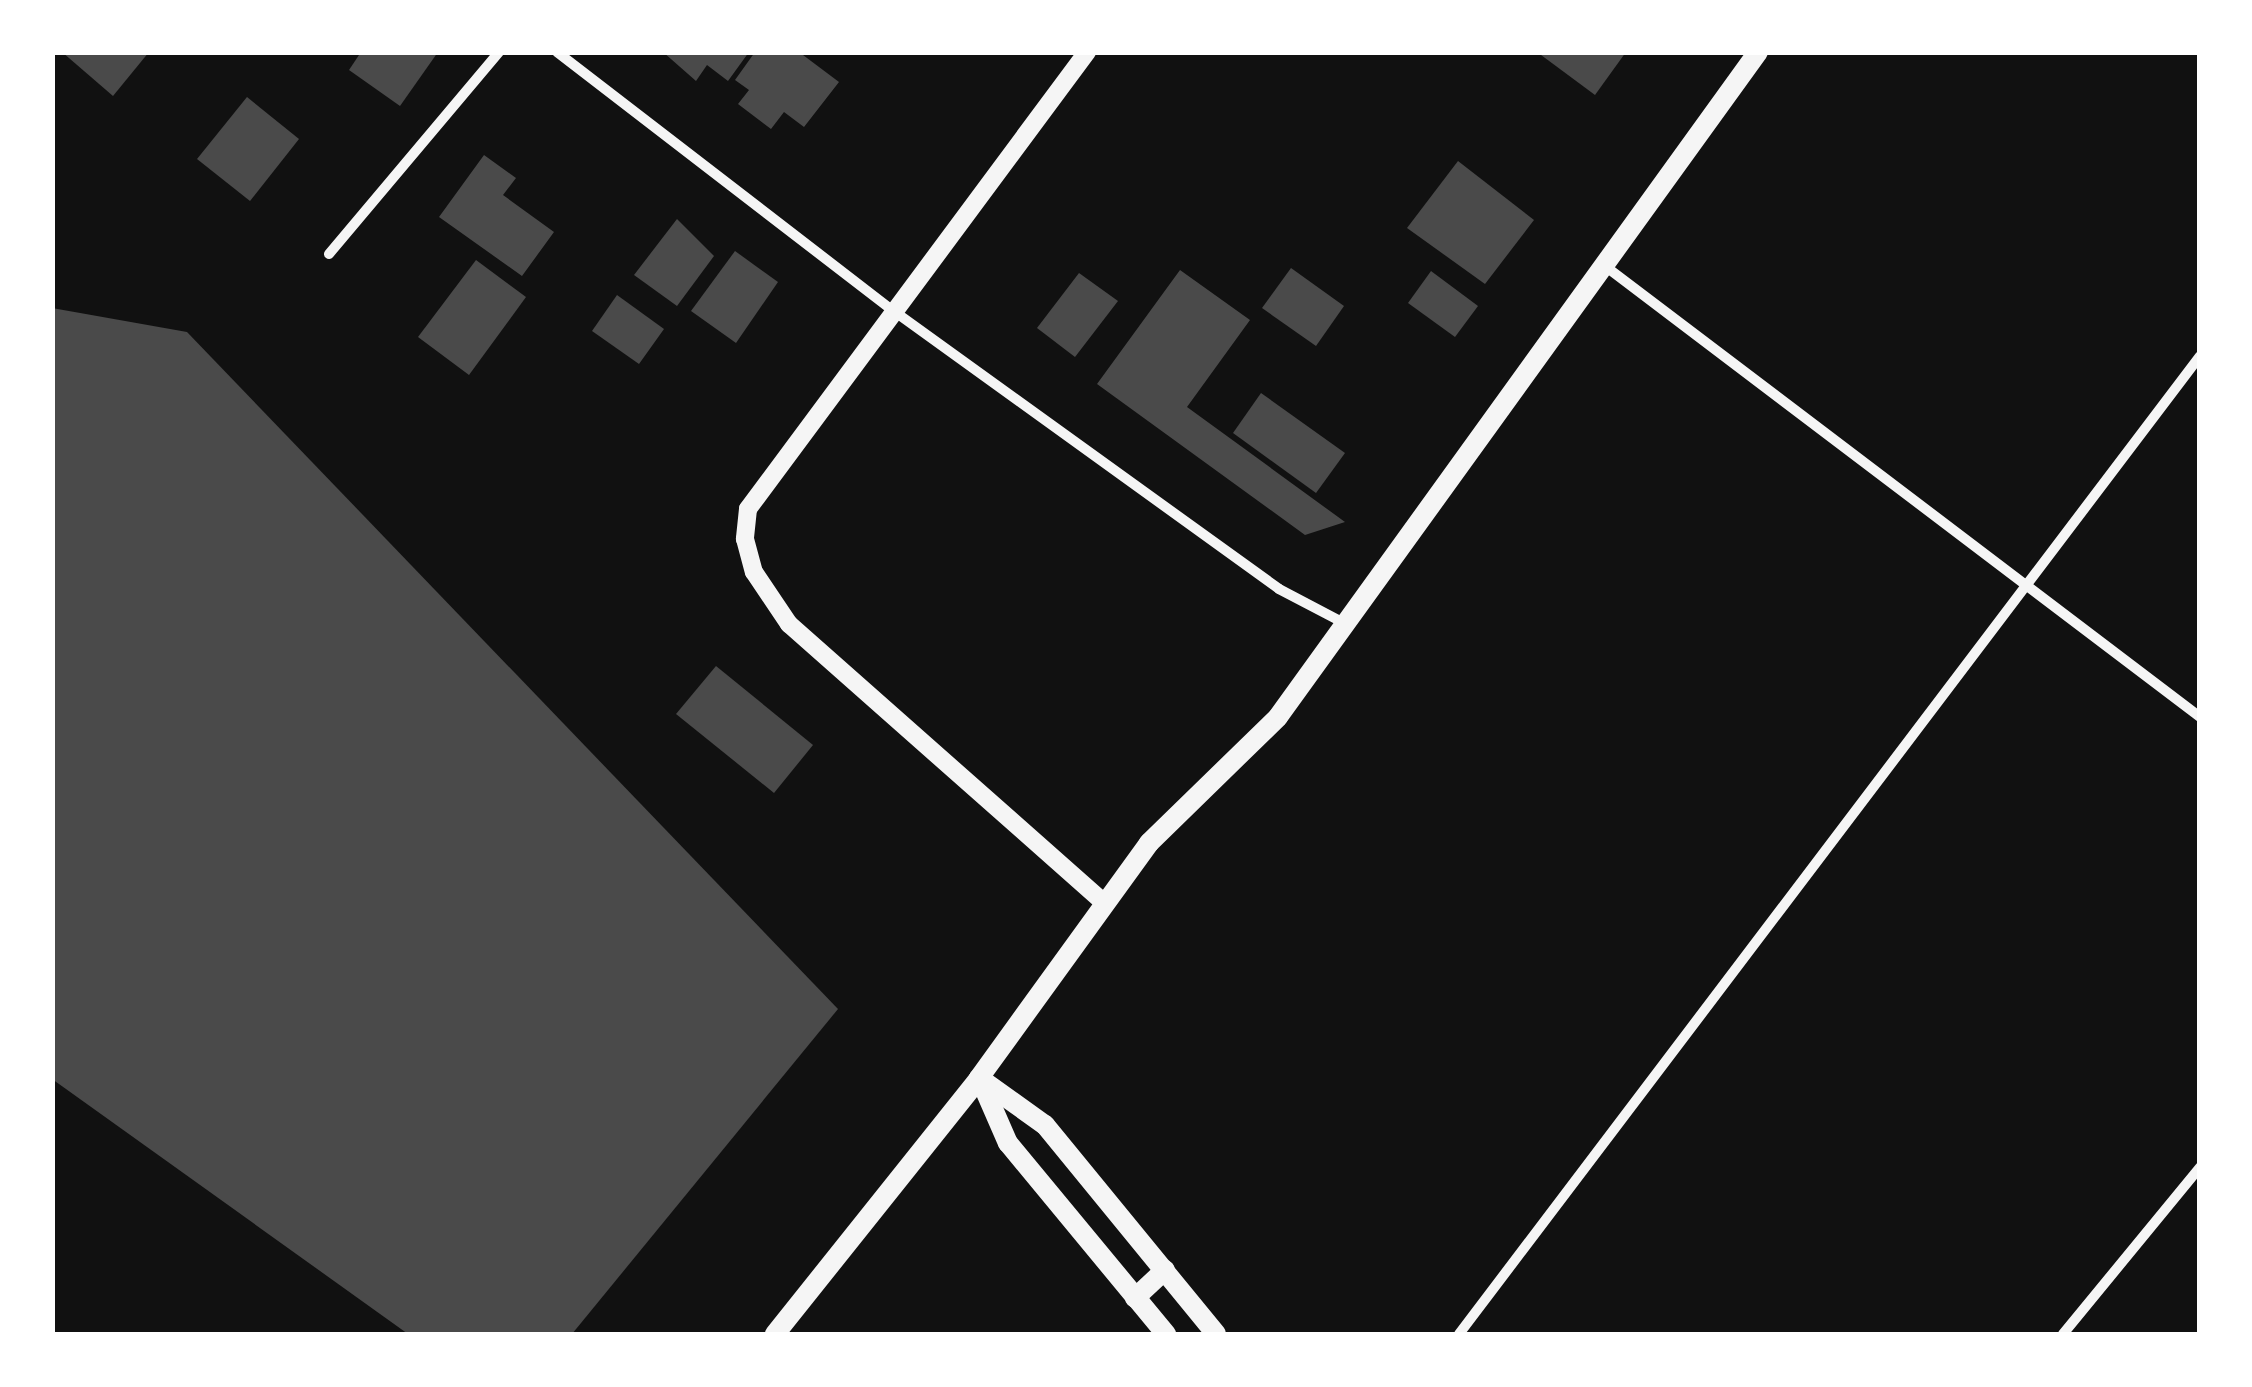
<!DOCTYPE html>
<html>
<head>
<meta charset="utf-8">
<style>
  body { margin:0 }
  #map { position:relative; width:2252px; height:1387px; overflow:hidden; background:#111; font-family:Signika,sans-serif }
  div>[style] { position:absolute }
  .building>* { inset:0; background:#4a4a4a }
  .minor>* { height:10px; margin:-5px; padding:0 5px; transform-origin:5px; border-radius:5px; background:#f5f5f5 }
  .tertiary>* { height:18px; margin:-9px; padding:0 9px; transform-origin:9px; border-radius:9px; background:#f5f5f5 }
  .secondary>* { height:20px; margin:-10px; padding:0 10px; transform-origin:10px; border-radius:10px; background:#f5f5f5 }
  span { translate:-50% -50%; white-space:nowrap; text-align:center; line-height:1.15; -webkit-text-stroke:8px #fff; paint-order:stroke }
  .frame { position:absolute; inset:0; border:55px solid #fff; pointer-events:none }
</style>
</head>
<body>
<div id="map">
  <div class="building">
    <div style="clip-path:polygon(62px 52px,149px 52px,113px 96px)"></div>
    <div style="clip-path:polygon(361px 52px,438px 52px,400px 106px,349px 70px)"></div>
    <div style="clip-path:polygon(663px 52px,749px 52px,728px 81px,707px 65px,696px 81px)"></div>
    <div style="clip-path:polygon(755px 52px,799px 52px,839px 82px,804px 127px,784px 112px,771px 129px,738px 104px,749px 90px,735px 80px)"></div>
    <div style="clip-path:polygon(1537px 52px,1626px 52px,1595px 95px)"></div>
    <div style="clip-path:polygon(247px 97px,299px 139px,250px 201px,197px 159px)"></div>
    <div style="clip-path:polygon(484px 155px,516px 178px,503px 195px,554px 232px,522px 276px,439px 217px)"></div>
    <div style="clip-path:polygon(1458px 161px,1534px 220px,1485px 284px,1407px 228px)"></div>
    <div style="clip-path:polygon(677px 219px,714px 256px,677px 306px,634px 275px)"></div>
    <div style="clip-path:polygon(735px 251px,778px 282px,736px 343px,691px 311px)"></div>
    <div style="clip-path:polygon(476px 260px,526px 297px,469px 375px,418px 337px)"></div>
    <div style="clip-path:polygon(1291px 268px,1344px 306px,1316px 346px,1262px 308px)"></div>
    <div style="clip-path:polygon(1180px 270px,1250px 320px,1187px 407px,1345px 522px,1305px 535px,1097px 384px)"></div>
    <div style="clip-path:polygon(1431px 271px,1478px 306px,1455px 337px,1408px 303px)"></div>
    <div style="clip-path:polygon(1079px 273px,1118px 301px,1075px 357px,1037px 328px)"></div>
    <div style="clip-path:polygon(617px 295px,664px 329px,639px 364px,592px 331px)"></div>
    <div style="clip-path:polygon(52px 308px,187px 332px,838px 1009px,572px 1334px,408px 1334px,52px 1079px)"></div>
    <div style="clip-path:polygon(1261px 393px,1345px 453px,1316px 493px,1233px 433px)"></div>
    <div style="clip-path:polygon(716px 666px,813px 745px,774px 793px,676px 714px)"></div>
  </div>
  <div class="minor">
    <div style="left:557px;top:52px;width:421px;rotate:37.6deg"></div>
    <div style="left:891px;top:309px;width:478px;rotate:35.8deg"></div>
    <div style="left:1279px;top:589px;width:73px;rotate:27.6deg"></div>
    <div style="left:329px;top:254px;width:264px;rotate:-49.9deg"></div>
    <div style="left:1605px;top:266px;width:747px;rotate:37.16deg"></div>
    <div style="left:1459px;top:1334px;width:1227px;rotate:-52.85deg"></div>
    <div style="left:2063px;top:1334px;width:216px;rotate:-50.6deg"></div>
  </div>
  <div class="tertiary">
    <div style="left:1087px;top:52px;width:569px;rotate:126.57deg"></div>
    <div style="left:748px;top:509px;width:30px;rotate:96deg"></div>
    <div style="left:745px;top:539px;width:34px;rotate:75deg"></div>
    <div style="left:754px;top:572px;width:63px;rotate:56.1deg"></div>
    <div style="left:789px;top:624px;width:418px;rotate:41.5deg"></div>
  </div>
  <div class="secondary">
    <div style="left:979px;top:1078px;width:81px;rotate:35.5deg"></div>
    <div style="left:1045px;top:1125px;width:270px;rotate:50.7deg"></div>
    <div style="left:980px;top:1079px;width:70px;rotate:66.4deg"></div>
    <div style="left:1008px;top:1143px;width:248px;rotate:50.4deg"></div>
    <div style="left:1135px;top:1298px;width:41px;rotate:-43deg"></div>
    <div style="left:775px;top:1334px;width:327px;rotate:-51.4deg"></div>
    <div style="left:979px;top:1078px;width:290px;rotate:-54.1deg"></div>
    <div style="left:1149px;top:843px;width:180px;rotate:-44.3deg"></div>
    <div style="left:1278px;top:717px;width:820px;rotate:-54.18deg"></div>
  </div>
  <div class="frame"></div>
</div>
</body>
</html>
